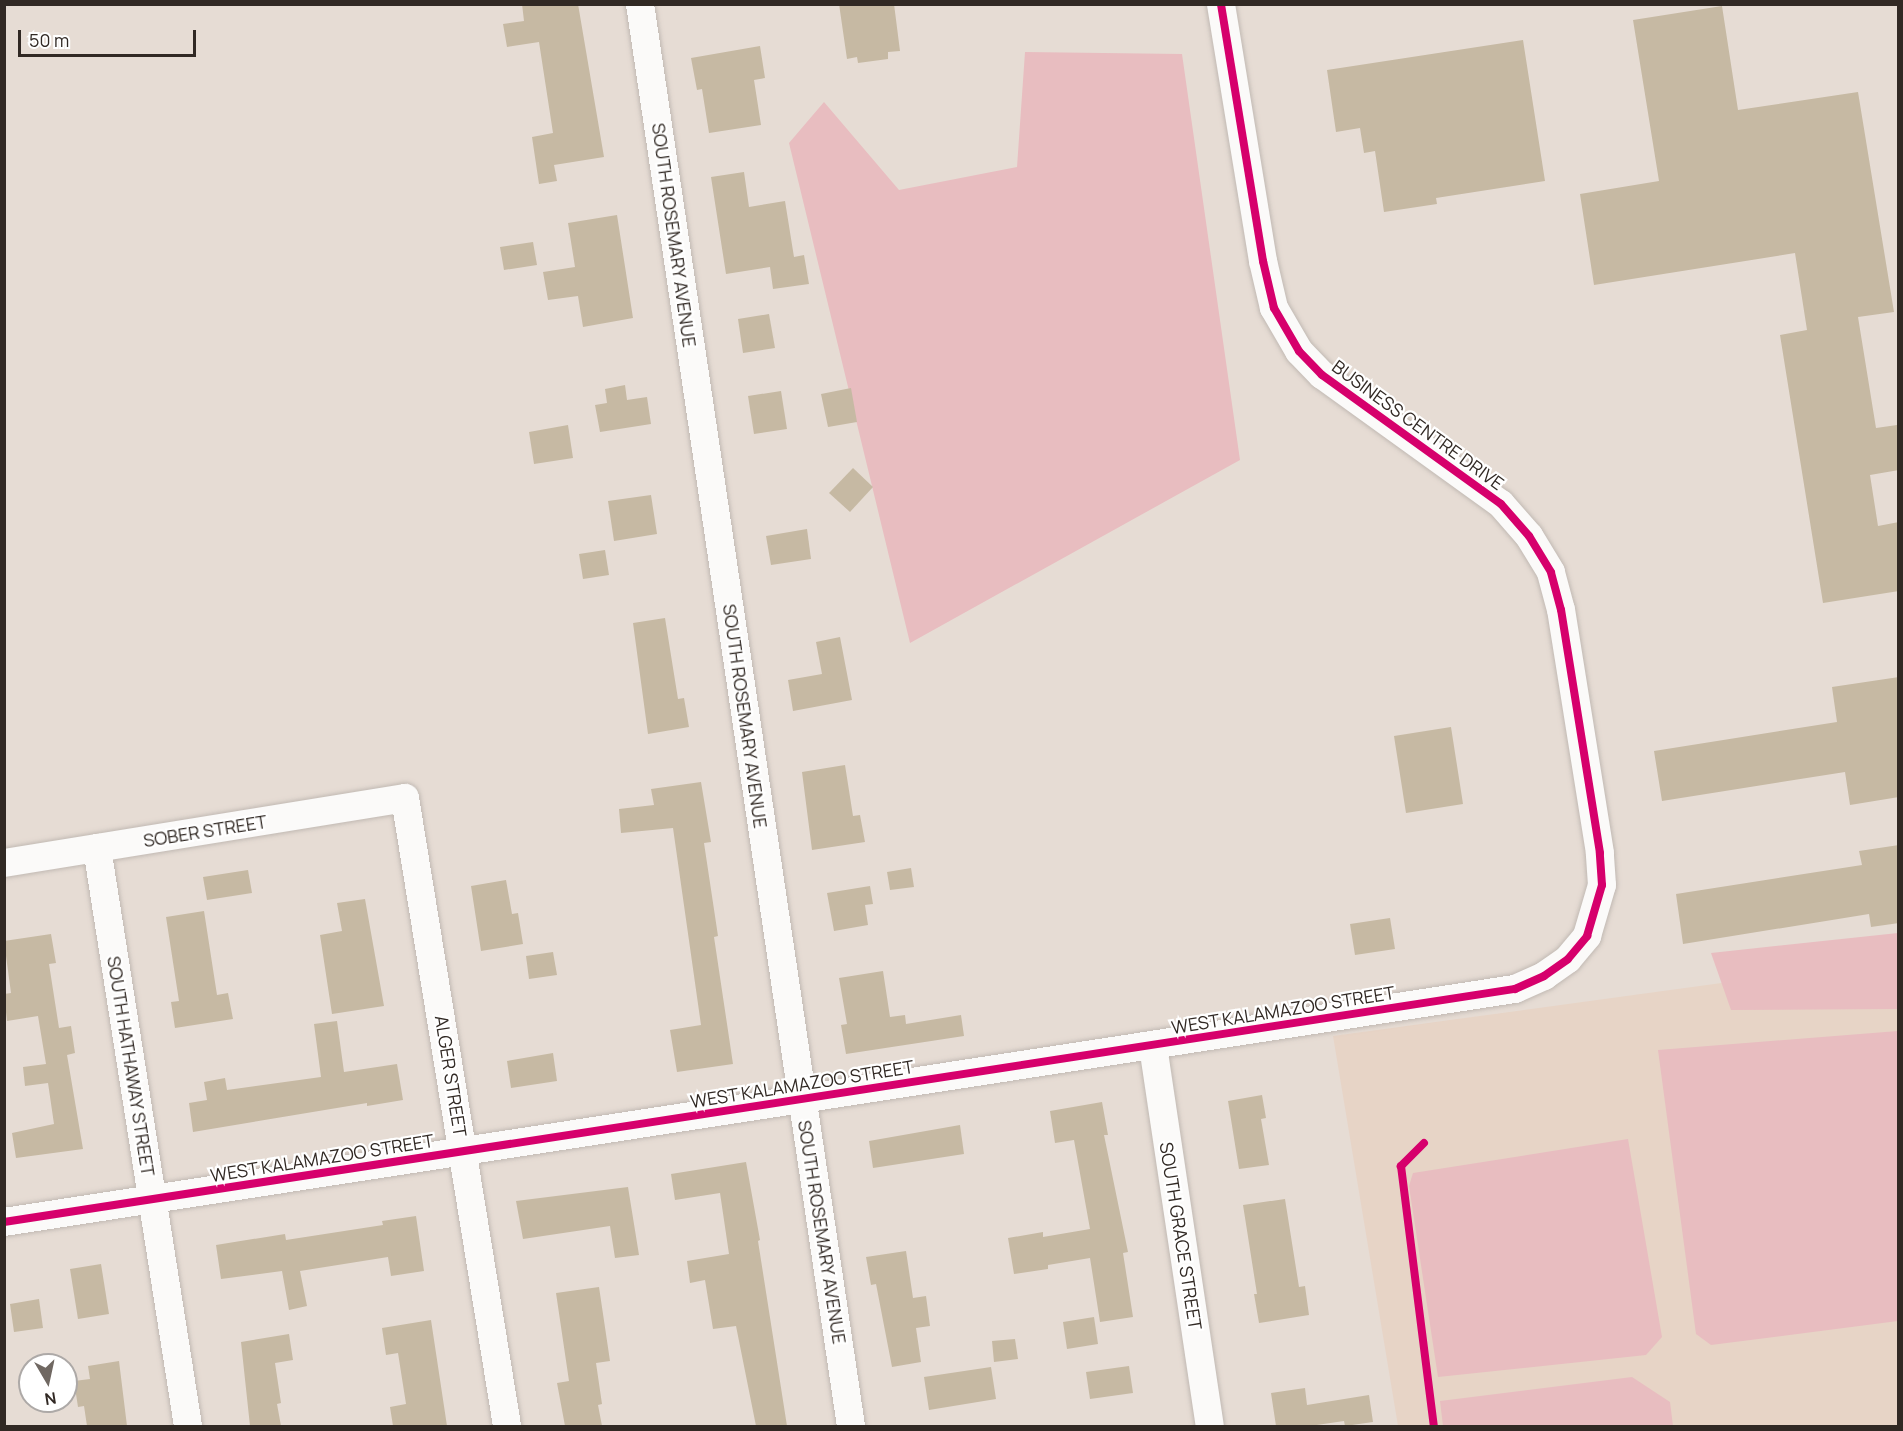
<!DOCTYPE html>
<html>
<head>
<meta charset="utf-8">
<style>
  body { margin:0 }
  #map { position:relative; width:1903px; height:1431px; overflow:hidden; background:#e6dcd4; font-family:Manrope,sans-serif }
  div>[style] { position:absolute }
  .built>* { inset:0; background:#e7d4c6 }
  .green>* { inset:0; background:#e8bdc0 }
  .building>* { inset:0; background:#c6b9a3 }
  .roads { filter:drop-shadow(0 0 2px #c1b9b3) drop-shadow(0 0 2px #c1b9b3) }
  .minor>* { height:28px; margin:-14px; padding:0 14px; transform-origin:14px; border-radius:14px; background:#fbfaf9 }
  .cycleway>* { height:8px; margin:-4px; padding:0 4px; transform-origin:4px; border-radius:4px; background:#d6006c }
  span { translate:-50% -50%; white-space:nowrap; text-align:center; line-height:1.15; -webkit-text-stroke:4.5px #fff; paint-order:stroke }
  .street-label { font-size:18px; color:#312924 }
  .frame { position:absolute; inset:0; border:6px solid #312924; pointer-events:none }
  .north { position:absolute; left:18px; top:1353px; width:60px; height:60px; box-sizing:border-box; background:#fff; border:2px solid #ada9a7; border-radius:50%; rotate:171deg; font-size:16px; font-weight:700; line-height:24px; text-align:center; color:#312924 }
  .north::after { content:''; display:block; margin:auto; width:21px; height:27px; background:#706862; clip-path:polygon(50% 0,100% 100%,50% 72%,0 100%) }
  .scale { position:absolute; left:18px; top:30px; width:178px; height:27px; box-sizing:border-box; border:3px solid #312924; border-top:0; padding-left:8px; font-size:18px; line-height:21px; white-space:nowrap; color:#312924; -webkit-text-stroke:4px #fff; paint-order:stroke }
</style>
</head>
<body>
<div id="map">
  <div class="built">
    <div style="clip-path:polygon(1898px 959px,1898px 1426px,1398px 1426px,1333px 1036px)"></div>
  </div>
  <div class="green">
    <div style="clip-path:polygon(1025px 52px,1182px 54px,1240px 460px,910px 643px,789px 143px,824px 102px,899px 190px,1017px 167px)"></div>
    <div style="clip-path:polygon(1898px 933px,1898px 1009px,1731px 1010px,1711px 953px)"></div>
    <div style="clip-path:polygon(1898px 1031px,1898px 1321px,1711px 1345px,1696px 1334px,1658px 1050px)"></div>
    <div style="clip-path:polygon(1628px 1139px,1662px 1337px,1646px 1355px,1438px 1377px,1409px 1186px,1413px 1173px)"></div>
    <div style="clip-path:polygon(1632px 1377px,1670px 1402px,1673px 1426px,1443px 1426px,1440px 1401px)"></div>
  </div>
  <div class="building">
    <div style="clip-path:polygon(522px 4px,578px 4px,604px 157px,554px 165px,557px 181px,539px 184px,532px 137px,553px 133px,539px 42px,507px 47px,503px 24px,524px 21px)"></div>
    <div style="clip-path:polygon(839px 4px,894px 4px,900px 51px,888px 52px,888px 59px,858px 63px,857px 57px,847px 59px)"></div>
    <div style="clip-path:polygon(1722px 6px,1738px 110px,1858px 92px,1894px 312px,1858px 317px,1876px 428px,1897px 425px,1899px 436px,1899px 470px,1870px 475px,1878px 526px,1899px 522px,1899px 591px,1823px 603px,1780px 335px,1807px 330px,1795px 253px,1594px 285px,1580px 194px,1659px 181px,1633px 20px)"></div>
    <div style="clip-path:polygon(1523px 40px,1545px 181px,1436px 198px,1437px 204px,1384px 212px,1375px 151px,1364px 153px,1360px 128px,1336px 132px,1327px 70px)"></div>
    <div style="clip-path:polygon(760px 46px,765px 78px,754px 80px,761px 125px,709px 133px,702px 89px,697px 90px,691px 58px)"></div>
    <div style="clip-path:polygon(744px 172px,749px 207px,785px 201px,794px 257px,804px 255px,809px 284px,773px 289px,770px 267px,726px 274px,711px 177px)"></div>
    <div style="clip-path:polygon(617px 215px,633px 318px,583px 327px,578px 296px,548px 300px,543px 272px,575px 267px,568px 223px)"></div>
    <div style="clip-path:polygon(533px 242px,537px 265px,504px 270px,500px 247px)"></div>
    <div style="clip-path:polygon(769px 314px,775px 348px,743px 353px,738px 319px)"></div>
    <div style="clip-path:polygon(625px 385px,627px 400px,647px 397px,651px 424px,600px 432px,595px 405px,607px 403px,605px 389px)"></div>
    <div style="clip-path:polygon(851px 388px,857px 422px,828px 427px,821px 394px)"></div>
    <div style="clip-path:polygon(781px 391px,787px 429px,754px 434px,748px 396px)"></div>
    <div style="clip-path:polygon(568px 425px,573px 458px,534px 464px,529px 432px)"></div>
    <div style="clip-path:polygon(853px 468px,873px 487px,850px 512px,829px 493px)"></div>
    <div style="clip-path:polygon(651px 495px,657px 534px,614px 541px,608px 501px)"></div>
    <div style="clip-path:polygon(807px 529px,811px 559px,771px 565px,766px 536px)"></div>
    <div style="clip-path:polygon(605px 550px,609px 575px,583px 579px,579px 554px)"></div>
    <div style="clip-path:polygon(665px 618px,678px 699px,684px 698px,689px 727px,648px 734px,633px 623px)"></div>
    <div style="clip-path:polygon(840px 637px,852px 700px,793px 711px,788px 680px,822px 674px,816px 642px)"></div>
    <div style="clip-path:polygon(1899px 677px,1899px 797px,1850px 805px,1845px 772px,1662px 801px,1654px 751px,1837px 722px,1832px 687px)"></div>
    <div style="clip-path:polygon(1451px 727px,1463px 804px,1406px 813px,1394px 736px)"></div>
    <div style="clip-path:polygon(845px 765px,853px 816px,860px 815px,865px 842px,812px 850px,802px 772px)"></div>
    <div style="clip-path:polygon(701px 782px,711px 842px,704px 843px,718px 936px,714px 937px,733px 1064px,677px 1072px,670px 1030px,701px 1025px,673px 828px,621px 833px,619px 809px,654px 805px,651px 789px)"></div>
    <div style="clip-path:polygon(1899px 845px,1899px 923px,1871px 927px,1869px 914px,1683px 944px,1676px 894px,1862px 865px,1859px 851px)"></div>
    <div style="clip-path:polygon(911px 868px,914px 887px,890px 890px,887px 872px)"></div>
    <div style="clip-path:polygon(248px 870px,252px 893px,207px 900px,203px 877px)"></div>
    <div style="clip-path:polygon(506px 880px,512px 914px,518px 913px,523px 944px,481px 951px,471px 886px)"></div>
    <div style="clip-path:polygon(870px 886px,873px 904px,865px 905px,868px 925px,834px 931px,827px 893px)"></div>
    <div style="clip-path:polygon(365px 899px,384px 1006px,332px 1014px,320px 935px,342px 931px,337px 903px)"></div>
    <div style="clip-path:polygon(204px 911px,217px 995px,228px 993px,233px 1019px,175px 1028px,171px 1002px,179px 1001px,166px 917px)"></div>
    <div style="clip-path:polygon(1390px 918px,1395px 949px,1355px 955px,1350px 924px)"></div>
    <div style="clip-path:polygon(51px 934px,56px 963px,49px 964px,59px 1028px,71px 1026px,75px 1053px,67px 1055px,83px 1149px,16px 1158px,12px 1133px,54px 1124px,48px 1083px,25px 1086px,23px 1067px,46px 1064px,38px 1016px,7px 1021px,4px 994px,11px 993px,4px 941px)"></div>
    <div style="clip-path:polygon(553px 952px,557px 975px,529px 979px,526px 956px)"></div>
    <div style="clip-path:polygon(883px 971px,890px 1017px,905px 1015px,906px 1024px,961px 1015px,964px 1036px,846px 1054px,841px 1025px,847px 1024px,839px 978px)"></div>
    <div style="clip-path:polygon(337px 1021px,344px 1072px,397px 1064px,403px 1100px,367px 1106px,367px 1103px,193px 1132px,189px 1103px,207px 1100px,204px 1082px,225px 1078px,227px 1090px,321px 1077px,314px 1024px)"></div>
    <div style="clip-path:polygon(553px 1053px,557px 1081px,511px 1088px,507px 1061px)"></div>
    <div style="clip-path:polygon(1262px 1095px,1266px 1118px,1261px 1119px,1269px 1165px,1239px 1169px,1228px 1101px)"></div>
    <div style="clip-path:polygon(1102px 1102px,1108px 1135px,1104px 1135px,1128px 1252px,1123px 1253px,1133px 1317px,1100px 1322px,1090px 1258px,1048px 1265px,1048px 1269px,1014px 1274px,1008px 1238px,1043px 1232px,1043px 1237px,1090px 1229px,1074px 1140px,1055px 1143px,1050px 1111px)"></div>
    <div style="clip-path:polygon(960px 1125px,964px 1154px,873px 1168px,869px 1141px)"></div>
    <div style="clip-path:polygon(746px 1162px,760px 1240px,758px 1241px,787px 1426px,756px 1426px,736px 1326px,713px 1329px,705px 1280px,690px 1283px,687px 1261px,729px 1254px,720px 1193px,675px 1200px,671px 1174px)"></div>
    <div style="clip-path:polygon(628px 1187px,639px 1255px,615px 1258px,610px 1226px,523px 1239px,516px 1201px)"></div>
    <div style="clip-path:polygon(1285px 1199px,1299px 1287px,1305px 1286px,1309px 1315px,1259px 1323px,1254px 1294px,1257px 1294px,1243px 1205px)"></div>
    <div style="clip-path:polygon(416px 1216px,424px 1271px,391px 1276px,388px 1257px,300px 1271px,307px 1306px,289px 1310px,282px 1271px,221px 1279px,216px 1245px,285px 1234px,286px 1240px,383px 1225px,382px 1221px)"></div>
    <div style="clip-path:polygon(906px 1251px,913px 1298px,926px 1296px,930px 1326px,916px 1328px,921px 1362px,892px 1367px,876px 1284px,871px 1285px,866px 1257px)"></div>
    <div style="clip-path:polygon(101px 1264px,109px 1314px,78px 1319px,70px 1269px)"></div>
    <div style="clip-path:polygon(599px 1287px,610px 1361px,596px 1363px,602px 1404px,598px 1405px,602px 1426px,565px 1426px,557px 1383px,569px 1381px,556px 1293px)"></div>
    <div style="clip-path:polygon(39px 1299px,43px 1328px,14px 1332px,10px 1304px)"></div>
    <div style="clip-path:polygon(1094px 1317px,1098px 1344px,1067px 1349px,1063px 1322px)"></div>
    <div style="clip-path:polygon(431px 1320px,447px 1426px,393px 1426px,390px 1407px,406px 1404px,398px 1353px,386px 1355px,382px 1328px)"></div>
    <div style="clip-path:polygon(289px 1334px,293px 1360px,275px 1363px,281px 1403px,277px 1404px,281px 1426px,250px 1426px,241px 1342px)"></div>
    <div style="clip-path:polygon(1015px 1339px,1018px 1359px,994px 1362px,992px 1341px)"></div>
    <div style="clip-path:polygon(119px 1361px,127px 1426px,87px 1426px,84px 1406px,78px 1407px,74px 1381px,90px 1379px,88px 1366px)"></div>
    <div style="clip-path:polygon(1129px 1366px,1133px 1393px,1090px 1399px,1086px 1372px)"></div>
    <div style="clip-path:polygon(991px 1367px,996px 1399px,929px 1410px,924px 1377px)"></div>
    <div style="clip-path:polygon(1305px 1388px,1307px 1405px,1369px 1395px,1373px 1422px,1345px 1426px,1344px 1421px,1310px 1426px,1276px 1426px,1271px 1393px)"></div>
  </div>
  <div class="roads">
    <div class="minor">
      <div style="left:640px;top:4px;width:1438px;rotate:81.56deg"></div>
      <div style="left:97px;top:848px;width:585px;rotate:81.05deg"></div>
      <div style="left:4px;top:863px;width:406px;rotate:-9.2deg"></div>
      <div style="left:405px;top:798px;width:636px;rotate:80.77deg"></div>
      <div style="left:1153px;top:1046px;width:384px;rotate:81.5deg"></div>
      <div style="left:4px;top:1222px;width:1529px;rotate:-8.77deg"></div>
      <div style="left:1515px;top:989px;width:32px;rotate:-24deg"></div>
      <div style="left:1544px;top:976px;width:29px;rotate:-35deg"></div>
      <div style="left:1568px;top:959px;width:30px;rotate:-50deg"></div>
      <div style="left:1587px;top:936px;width:53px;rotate:-73.6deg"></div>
      <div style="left:1602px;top:885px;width:32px;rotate:-94deg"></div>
      <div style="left:1600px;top:853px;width:246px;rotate:-99.1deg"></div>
      <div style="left:1561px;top:610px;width:39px;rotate:-105deg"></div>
      <div style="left:1551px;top:572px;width:42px;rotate:-121.4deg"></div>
      <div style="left:1529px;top:536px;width:43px;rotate:-131.2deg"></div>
      <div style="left:1501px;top:504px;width:221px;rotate:-144.2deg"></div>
      <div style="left:1322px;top:375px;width:33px;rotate:-134deg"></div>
      <div style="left:1299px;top:351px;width:50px;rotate:-120.2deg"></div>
      <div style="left:1274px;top:308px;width:48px;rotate:-103.2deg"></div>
      <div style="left:1263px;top:261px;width:260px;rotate:-99.3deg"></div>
    </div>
  </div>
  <div class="cycleway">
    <div style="left:1424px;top:1143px;width:33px;rotate:135deg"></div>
    <div style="left:1401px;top:1166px;width:262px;rotate:82.8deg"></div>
    <div style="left:4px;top:1222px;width:1529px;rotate:-8.77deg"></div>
    <div style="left:1515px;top:989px;width:32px;rotate:-24deg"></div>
    <div style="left:1544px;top:976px;width:29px;rotate:-35deg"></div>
    <div style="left:1568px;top:959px;width:30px;rotate:-50deg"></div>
    <div style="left:1587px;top:936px;width:53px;rotate:-73.6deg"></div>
    <div style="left:1602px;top:885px;width:32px;rotate:-94deg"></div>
    <div style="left:1600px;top:853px;width:246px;rotate:-99.1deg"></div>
    <div style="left:1561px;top:610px;width:39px;rotate:-105deg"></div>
    <div style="left:1551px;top:572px;width:42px;rotate:-121.4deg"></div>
    <div style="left:1529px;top:536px;width:43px;rotate:-131.2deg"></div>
    <div style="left:1501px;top:504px;width:221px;rotate:-144.2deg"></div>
    <div style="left:1322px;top:375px;width:33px;rotate:-134deg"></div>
    <div style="left:1299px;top:351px;width:50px;rotate:-120.2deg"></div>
    <div style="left:1274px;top:308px;width:48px;rotate:-103.2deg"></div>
    <div style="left:1263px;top:261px;width:260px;rotate:-99.3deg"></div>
  </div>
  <div class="street-label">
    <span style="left:674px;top:235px;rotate:82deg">SOUTH ROSEMARY AVENUE</span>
    <span style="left:1418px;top:425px;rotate:36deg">BUSINESS CENTRE DRIVE</span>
    <span style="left:745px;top:716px;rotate:82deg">SOUTH ROSEMARY AVENUE</span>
    <span style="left:205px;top:831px;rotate:-9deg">SOBER STREET</span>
    <span style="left:1283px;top:1010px;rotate:-9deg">WEST KALAMAZOO STREET</span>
    <span style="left:131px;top:1066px;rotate:81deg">SOUTH HATHAWAY STREET</span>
    <span style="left:451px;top:1076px;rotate:81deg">ALGER STREET</span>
    <span style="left:802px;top:1084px;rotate:-9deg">WEST KALAMAZOO STREET</span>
    <span style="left:322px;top:1158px;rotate:-9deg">WEST KALAMAZOO STREET</span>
    <span style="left:822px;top:1232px;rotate:81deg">SOUTH ROSEMARY AVENUE</span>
    <span style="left:1181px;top:1236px;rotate:81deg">SOUTH GRACE STREET</span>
  </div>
  <div class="frame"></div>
  <div class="north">N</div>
  <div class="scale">50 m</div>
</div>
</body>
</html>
